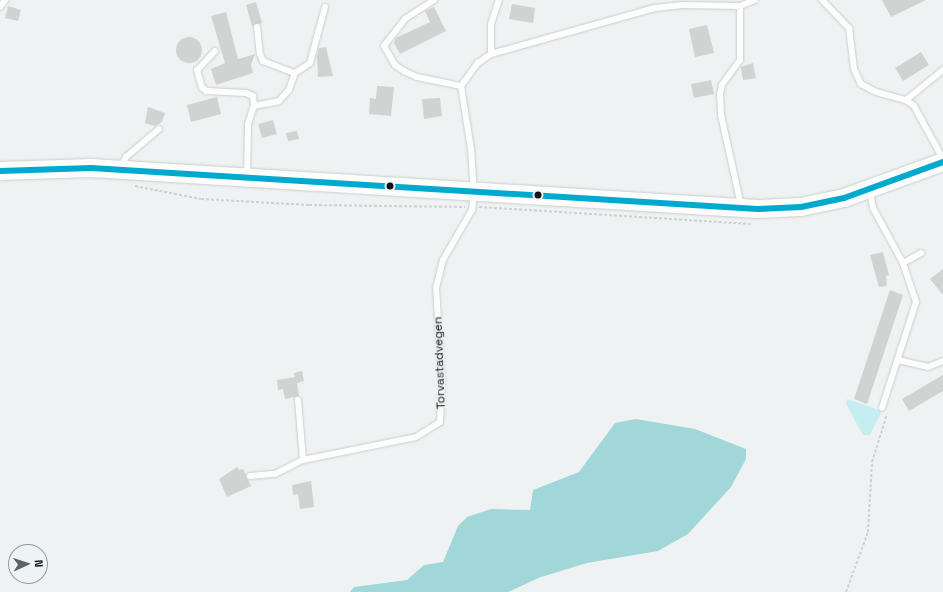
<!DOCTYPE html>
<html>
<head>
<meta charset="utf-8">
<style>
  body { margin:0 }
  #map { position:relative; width:943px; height:592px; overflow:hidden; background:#eff2f2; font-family:"Space Grotesk",sans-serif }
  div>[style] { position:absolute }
  .green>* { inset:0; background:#c5eef0 }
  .forest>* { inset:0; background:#a2d7d9 }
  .building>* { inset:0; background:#d1d3d3 }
  .round { border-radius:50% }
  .path>* { height:2px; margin-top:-1px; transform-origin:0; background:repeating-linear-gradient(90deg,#d0d1d1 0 3px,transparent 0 5px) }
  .roads { filter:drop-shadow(0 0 1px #cccdcd) drop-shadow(0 0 1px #cccdcd) }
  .service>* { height:6px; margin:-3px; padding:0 3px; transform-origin:3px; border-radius:3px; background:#fdfdfd }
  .secondary>* { height:18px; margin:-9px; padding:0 9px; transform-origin:9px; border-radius:9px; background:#fdfdfd }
  .bus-1>* { height:6px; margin:-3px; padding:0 3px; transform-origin:3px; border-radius:3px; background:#00a9ce }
  .dots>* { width:11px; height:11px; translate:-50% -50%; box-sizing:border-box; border:2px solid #eef3f3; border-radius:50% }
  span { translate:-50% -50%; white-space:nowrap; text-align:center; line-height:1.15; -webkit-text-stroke:3px #eef3f3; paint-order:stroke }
  .street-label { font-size:12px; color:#121414 }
  .north { position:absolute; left:8px; top:544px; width:40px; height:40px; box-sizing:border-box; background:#eef3f3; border:1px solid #969a9a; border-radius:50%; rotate:87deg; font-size:11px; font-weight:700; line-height:16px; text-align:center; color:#121414 }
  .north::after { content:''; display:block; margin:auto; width:14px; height:18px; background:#5f6262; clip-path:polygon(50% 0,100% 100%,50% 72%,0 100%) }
</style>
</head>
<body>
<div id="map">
  <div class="green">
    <div style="clip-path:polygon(847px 399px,882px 411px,870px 435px,863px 435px,846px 404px)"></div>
  </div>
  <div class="forest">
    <div style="clip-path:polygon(636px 419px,695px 429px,746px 449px,746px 459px,731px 487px,688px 534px,658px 551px,587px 563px,541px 577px,508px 592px,350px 592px,354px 587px,407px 580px,424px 565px,443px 562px,458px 526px,467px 517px,491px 509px,530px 510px,533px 490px,579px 472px,615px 423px)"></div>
  </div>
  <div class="building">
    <div style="clip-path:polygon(882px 0,926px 0,891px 17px)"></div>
    <div style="clip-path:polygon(256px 2px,262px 23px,252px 26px,246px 5px)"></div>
    <div style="clip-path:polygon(512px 4px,535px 8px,533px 23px,509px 19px)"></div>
    <div style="clip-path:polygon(8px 6px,21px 10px,18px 21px,5px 18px)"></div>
    <div style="clip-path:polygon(434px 7px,446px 31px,400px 54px,394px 43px,396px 38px,430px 22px,425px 11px)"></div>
    <div style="clip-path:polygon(226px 12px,238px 59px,255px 54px,251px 65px,253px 73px,216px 85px,211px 69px,225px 63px,211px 16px)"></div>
    <div style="clip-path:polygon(707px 25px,714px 53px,695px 57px,689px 29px)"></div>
    <div class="round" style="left:176px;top:37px;width:26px;height:26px"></div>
    <div style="clip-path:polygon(326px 47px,333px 76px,318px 77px,317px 56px,319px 48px)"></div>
    <div style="clip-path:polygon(921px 52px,929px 65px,903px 81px,895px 68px)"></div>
    <div style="clip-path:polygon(753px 63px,756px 78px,743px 80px,741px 67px)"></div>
    <div style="clip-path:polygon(711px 80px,714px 94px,694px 98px,691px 84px)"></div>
    <div style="clip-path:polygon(377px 86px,394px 87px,391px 116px,369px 114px,370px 98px,376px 99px)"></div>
    <div style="clip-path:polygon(217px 97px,221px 114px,191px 122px,187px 105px)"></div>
    <div style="clip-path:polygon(440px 98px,442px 116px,424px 119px,422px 99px)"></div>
    <div style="clip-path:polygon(148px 107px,165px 113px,162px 122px,155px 126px,145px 123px)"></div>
    <div style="clip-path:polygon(273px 120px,277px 134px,262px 138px,258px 124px)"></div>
    <div style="clip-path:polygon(297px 131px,299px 139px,288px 141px,286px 133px)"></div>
    <div style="clip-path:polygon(883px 252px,889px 275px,886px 276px,887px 286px,879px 287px,870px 255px)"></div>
    <div style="clip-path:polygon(943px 269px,943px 295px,930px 279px)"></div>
    <div style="clip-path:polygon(890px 290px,903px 295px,867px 404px,854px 399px)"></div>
    <div style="clip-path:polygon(302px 371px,304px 381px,297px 383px,299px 396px,285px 399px,283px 389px,278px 390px,277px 380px,295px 377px,294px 373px)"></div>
    <div style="clip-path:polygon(943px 375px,943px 391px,909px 411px,902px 399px)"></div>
    <div style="clip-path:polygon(237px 467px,239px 470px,243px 469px,251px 486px,227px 497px,219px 479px)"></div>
    <div style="clip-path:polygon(311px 481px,314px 507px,300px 509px,298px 494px,293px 495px,292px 485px)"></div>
  </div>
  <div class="path">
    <div style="left:135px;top:186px;width:67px;rotate:11.1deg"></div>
    <div style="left:201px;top:199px;width:108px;rotate:3.2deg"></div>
    <div style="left:309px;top:205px;width:156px;rotate:0.7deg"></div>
    <div style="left:479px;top:207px;width:272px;rotate:3.6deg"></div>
    <div style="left:846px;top:592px;width:64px;rotate:-69.9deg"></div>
    <div style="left:868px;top:532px;width:70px;rotate:-86.7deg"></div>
    <div style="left:872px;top:462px;width:50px;rotate:-72.6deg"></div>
  </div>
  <div class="roads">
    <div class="service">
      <div style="left:434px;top:0;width:35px;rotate:147deg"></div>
      <div style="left:405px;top:19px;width:34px;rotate:128deg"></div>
      <div style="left:384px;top:46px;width:22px;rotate:60deg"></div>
      <div style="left:395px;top:65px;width:11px;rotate:34deg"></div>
      <div style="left:404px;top:71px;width:14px;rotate:25deg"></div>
      <div style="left:417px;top:77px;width:45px;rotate:11.6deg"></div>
      <div style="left:822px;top:0;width:39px;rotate:46deg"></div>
      <div style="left:849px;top:28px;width:41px;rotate:83deg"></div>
      <div style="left:854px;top:69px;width:17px;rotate:65deg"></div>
      <div style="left:861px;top:84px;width:17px;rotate:28deg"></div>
      <div style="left:876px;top:92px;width:31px;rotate:15deg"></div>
      <div style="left:906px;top:100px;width:10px;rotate:37deg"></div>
      <div style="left:914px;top:106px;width:60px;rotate:61.3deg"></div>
      <div style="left:740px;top:6px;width:54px;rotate:90deg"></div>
      <div style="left:740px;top:60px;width:31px;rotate:126deg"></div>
      <div style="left:722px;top:85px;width:9px;rotate:103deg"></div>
      <div style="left:720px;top:94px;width:21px;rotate:87deg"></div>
      <div style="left:721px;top:115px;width:92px;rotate:77.5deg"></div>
      <div style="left:0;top:7px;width:9px;rotate:-54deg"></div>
      <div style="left:257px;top:27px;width:27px;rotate:84deg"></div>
      <div style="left:260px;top:54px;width:8px;rotate:67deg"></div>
      <div style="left:263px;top:61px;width:34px;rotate:21deg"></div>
      <div style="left:215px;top:51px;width:26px;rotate:133deg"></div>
      <div style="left:197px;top:70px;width:18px;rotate:74deg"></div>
      <div style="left:202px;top:87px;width:6px;rotate:45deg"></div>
      <div style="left:206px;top:91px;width:40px;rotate:2.9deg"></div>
      <div style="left:246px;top:93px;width:8px;rotate:23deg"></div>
      <div style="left:253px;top:96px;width:10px;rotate:84deg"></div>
      <div style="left:491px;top:54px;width:30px;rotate:-90deg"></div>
      <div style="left:491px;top:24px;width:25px;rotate:-72deg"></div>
      <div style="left:906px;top:100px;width:48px;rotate:-39deg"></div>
      <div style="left:254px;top:106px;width:25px;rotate:-11deg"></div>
      <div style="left:279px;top:101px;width:15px;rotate:-48deg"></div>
      <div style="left:289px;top:90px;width:18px;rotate:-71deg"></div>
      <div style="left:295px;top:73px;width:18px;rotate:-34deg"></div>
      <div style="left:310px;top:63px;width:58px;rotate:-75deg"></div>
      <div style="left:121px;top:168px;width:12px;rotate:-66deg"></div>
      <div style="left:126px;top:157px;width:43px;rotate:-40.3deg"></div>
      <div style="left:247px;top:177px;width:53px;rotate:-88.9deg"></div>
      <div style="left:248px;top:124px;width:19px;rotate:-72deg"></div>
      <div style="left:870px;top:191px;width:17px;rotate:80deg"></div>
      <div style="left:873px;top:208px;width:63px;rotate:61.4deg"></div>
      <div style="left:903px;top:263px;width:41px;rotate:71.6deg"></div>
      <div style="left:916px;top:302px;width:111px;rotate:107.8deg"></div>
      <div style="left:903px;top:263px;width:21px;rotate:-29deg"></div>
      <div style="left:898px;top:360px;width:31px;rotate:13deg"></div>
      <div style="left:928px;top:367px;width:16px;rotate:-22deg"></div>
      <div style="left:298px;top:400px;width:60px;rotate:85.2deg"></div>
      <div style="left:250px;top:476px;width:25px;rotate:-5deg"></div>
      <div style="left:275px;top:474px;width:31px;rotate:-27deg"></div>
      <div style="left:303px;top:460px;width:115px;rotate:-11.5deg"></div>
      <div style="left:416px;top:437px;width:28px;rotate:-32deg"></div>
      <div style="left:440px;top:422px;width:37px;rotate:-87deg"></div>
      <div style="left:442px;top:385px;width:97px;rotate:-93.5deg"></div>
      <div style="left:436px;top:288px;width:29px;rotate:-76deg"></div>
      <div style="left:443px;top:260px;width:58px;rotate:-59.9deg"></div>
      <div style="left:472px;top:210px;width:17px;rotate:-83deg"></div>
      <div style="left:474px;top:193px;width:44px;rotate:-93.9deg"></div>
      <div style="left:471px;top:149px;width:64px;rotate:-99deg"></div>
      <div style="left:461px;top:86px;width:29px;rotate:-54deg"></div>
      <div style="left:478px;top:63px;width:16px;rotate:-35deg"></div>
      <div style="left:491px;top:54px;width:170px;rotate:-15.7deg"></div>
      <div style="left:655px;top:8px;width:28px;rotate:-6deg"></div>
      <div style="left:683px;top:5px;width:57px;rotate:1deg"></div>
      <div style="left:740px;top:6px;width:16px;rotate:-22deg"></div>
    </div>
    <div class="secondary">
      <div style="left:0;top:171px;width:91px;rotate:-1.9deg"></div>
      <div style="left:91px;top:168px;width:668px;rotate:3.52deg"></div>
      <div style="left:758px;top:209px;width:43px;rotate:-2.7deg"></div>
      <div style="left:801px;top:207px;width:44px;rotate:-11.8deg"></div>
      <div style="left:844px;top:198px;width:105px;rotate:-20deg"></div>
    </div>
  </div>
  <div class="bus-1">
    <div style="left:0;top:171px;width:91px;rotate:-1.9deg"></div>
    <div style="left:91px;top:168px;width:668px;rotate:3.52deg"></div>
    <div style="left:758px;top:209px;width:43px;rotate:-2.7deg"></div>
    <div style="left:801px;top:207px;width:44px;rotate:-11.8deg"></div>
    <div style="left:844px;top:198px;width:105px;rotate:-20deg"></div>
  </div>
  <div class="dots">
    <div style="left:390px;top:186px;background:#121414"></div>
    <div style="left:538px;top:195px;background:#121414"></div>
  </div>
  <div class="street-label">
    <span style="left:440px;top:363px;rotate:-92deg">Torvastadvegen</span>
  </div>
  <div class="north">N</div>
</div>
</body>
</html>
